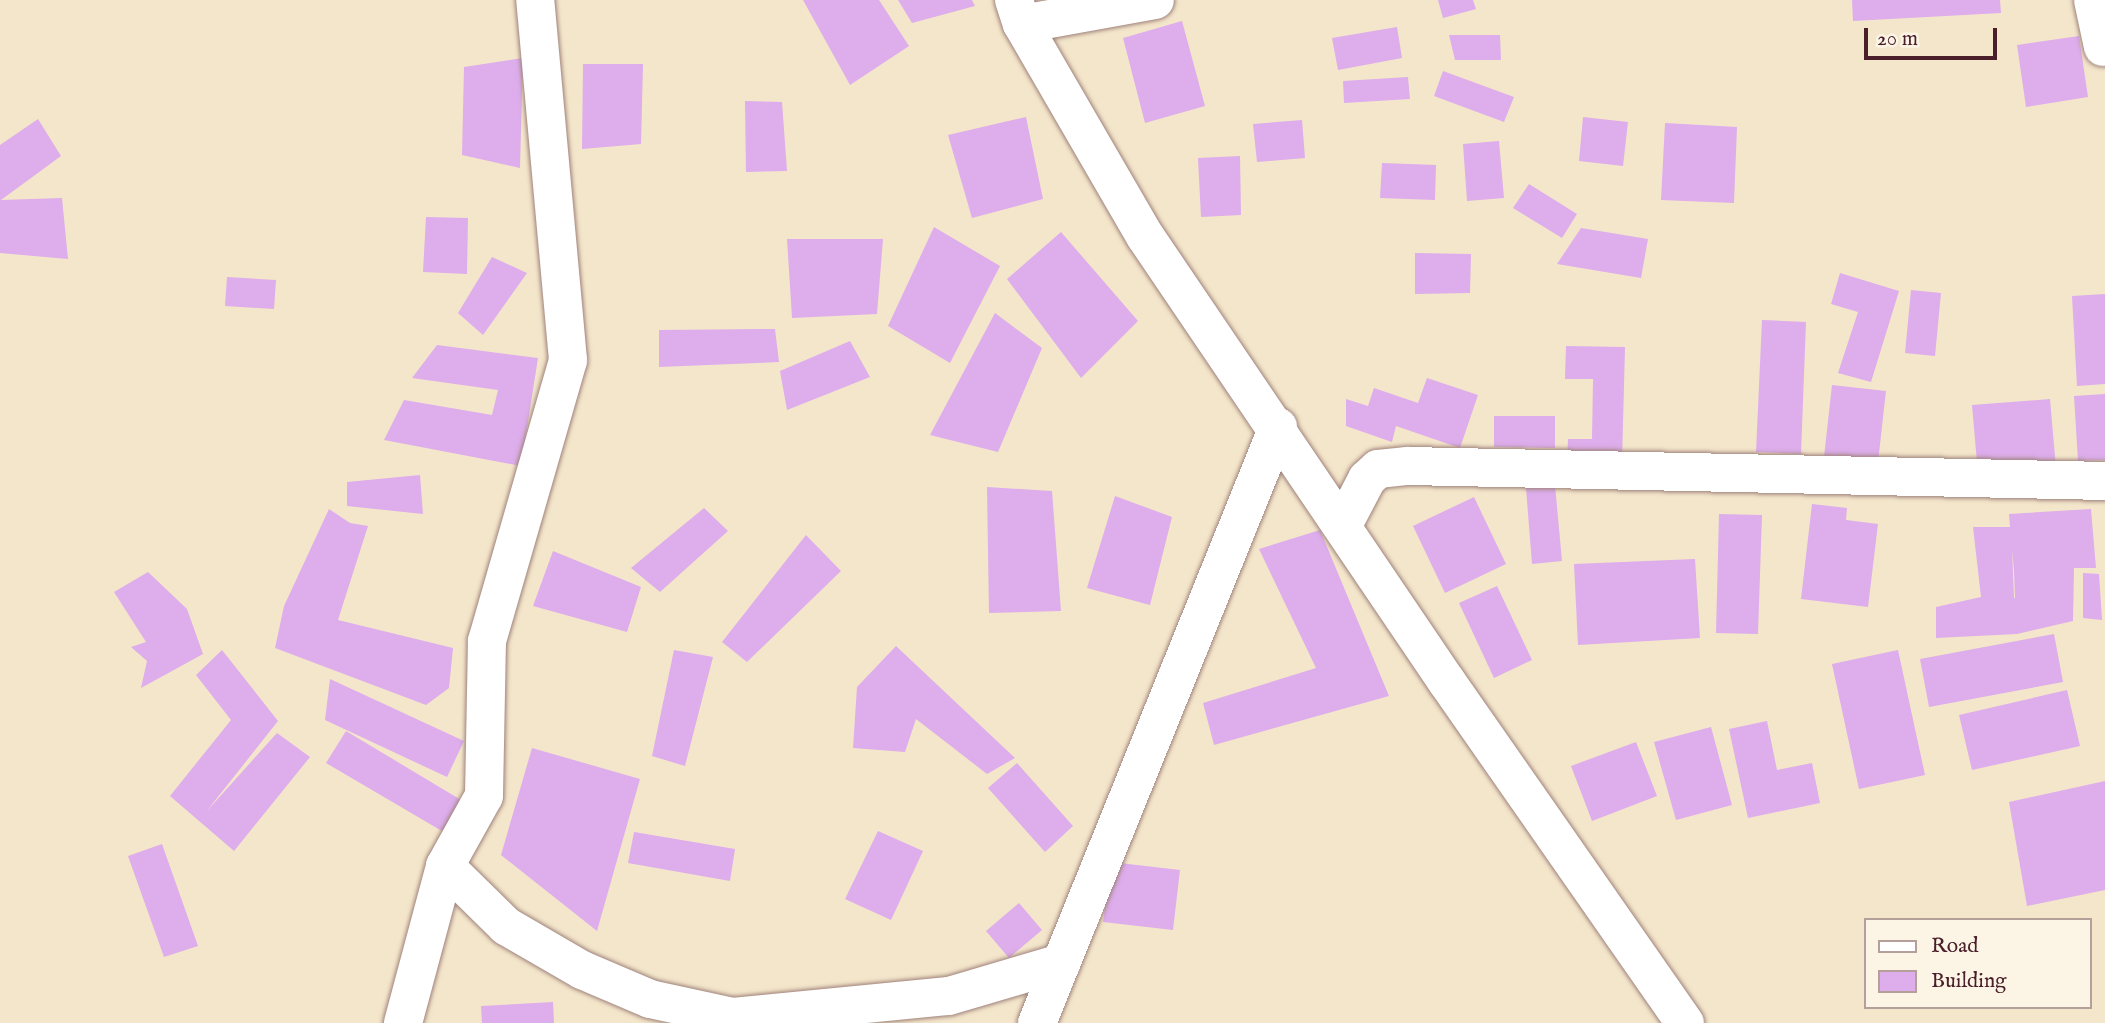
<!DOCTYPE html>
<html>
<head>
<meta charset="utf-8">
<style>
  body { margin:0 }
  #map { position:relative; width:2105px; height:1023px; overflow:hidden; background:#f4e6cb; font-family:"IM FELL English",serif }
  div>[style] { position:absolute }
  .building>* { inset:0; background:#ddadec }
  .roads { filter:drop-shadow(0 0 2px #9f827b) drop-shadow(0 0 2px #9f827b) }
  .minor>* { height:38px; margin:-19px; padding:0 19px; transform-origin:19px; border-radius:19px; background:#fff }
  span { translate:-50% -50%; white-space:nowrap; text-align:center; line-height:1.15; -webkit-text-stroke:6px #fcf5e5; paint-order:stroke }
  .legend { position:absolute; left:1864px; top:918px; width:228px; height:91px; box-sizing:border-box; background:#fcf5e5; border:2px solid #b59f9b; margin:0; padding:9px 12px; list-style:none; font-size:21px; color:#4a1f2b }
  .legend li { display:flex; align-items:center; gap:14px; height:35px }
  .legend b { width:35px; border:2px solid #b59f9b }
  .scale { position:absolute; left:1864px; top:28px; width:133px; height:32px; box-sizing:border-box; border:4px solid #4a1f2b; border-top:0; padding-left:9px; font-size:21px; line-height:24px; white-space:nowrap; color:#4a1f2b; -webkit-text-stroke:5px #fcf5e5; paint-order:stroke }
</style>
</head>
<body>
<div id="map">
  <div class="building">
    <div style="clip-path:polygon(803px 0,879px 0,909px 46px,850px 85px)"></div>
    <div style="clip-path:polygon(898px 0,972px 0,975px 6px,912px 23px)"></div>
    <div style="clip-path:polygon(1438px 0,1473px 0,1476px 9px,1443px 18px)"></div>
    <div style="clip-path:polygon(1852px 0,2000px 0,2001px 13px,1853px 21px)"></div>
    <div style="clip-path:polygon(1182px 21px,1205px 106px,1145px 123px,1123px 38px)"></div>
    <div style="clip-path:polygon(1397px 27px,1402px 58px,1338px 70px,1332px 38px)"></div>
    <div style="clip-path:polygon(1449px 35px,1500px 35px,1501px 60px,1455px 60px)"></div>
    <div style="clip-path:polygon(2079px 36px,2088px 97px,2026px 107px,2017px 45px)"></div>
    <div style="clip-path:polygon(523px 58px,520px 168px,462px 155px,464px 67px)"></div>
    <div style="clip-path:polygon(583px 64px,643px 64px,641px 144px,582px 149px)"></div>
    <div style="clip-path:polygon(1443px 71px,1514px 97px,1504px 122px,1434px 96px)"></div>
    <div style="clip-path:polygon(1408px 77px,1410px 99px,1344px 103px,1343px 81px)"></div>
    <div style="clip-path:polygon(745px 101px,782px 102px,787px 171px,746px 172px)"></div>
    <div style="clip-path:polygon(1026px 117px,1043px 199px,972px 218px,948px 135px)"></div>
    <div style="clip-path:polygon(1583px 117px,1628px 122px,1623px 166px,1579px 161px)"></div>
    <div style="clip-path:polygon(38px 119px,61px 156px,1px 200px,62px 198px,68px 259px,0 253px,0 145px)"></div>
    <div style="clip-path:polygon(1302px 120px,1305px 158px,1257px 162px,1253px 124px)"></div>
    <div style="clip-path:polygon(1665px 123px,1737px 127px,1734px 203px,1661px 200px)"></div>
    <div style="clip-path:polygon(1499px 141px,1504px 198px,1467px 201px,1463px 144px)"></div>
    <div style="clip-path:polygon(1240px 156px,1241px 215px,1201px 217px,1198px 158px)"></div>
    <div style="clip-path:polygon(1382px 163px,1436px 165px,1435px 200px,1380px 198px)"></div>
    <div style="clip-path:polygon(1529px 184px,1577px 214px,1562px 238px,1513px 208px)"></div>
    <div style="clip-path:polygon(426px 217px,468px 218px,467px 274px,423px 272px)"></div>
    <div style="clip-path:polygon(934px 227px,1000px 266px,950px 363px,888px 326px)"></div>
    <div style="clip-path:polygon(1581px 228px,1648px 239px,1641px 278px,1557px 264px)"></div>
    <div style="clip-path:polygon(1061px 232px,1138px 321px,1081px 378px,1007px 279px)"></div>
    <div style="clip-path:polygon(787px 239px,883px 239px,877px 314px,792px 318px)"></div>
    <div style="clip-path:polygon(1415px 253px,1471px 254px,1470px 293px,1415px 294px)"></div>
    <div style="clip-path:polygon(492px 257px,527px 273px,483px 335px,458px 313px)"></div>
    <div style="clip-path:polygon(1840px 273px,1899px 291px,1871px 382px,1838px 373px,1858px 312px,1831px 304px)"></div>
    <div style="clip-path:polygon(227px 277px,276px 280px,274px 309px,225px 306px)"></div>
    <div style="clip-path:polygon(1911px 290px,1941px 293px,1935px 356px,1905px 353px)"></div>
    <div style="clip-path:polygon(2105px 294px,2105px 384px,2077px 386px,2072px 296px)"></div>
    <div style="clip-path:polygon(995px 313px,1042px 348px,998px 452px,930px 435px)"></div>
    <div style="clip-path:polygon(1762px 320px,1806px 322px,1801px 454px,1756px 452px)"></div>
    <div style="clip-path:polygon(775px 329px,779px 362px,659px 367px,659px 330px)"></div>
    <div style="clip-path:polygon(850px 341px,870px 377px,787px 410px,780px 371px)"></div>
    <div style="clip-path:polygon(437px 345px,538px 358px,521px 466px,384px 440px,404px 400px,492px 415px,498px 390px,412px 378px)"></div>
    <div style="clip-path:polygon(1566px 346px,1625px 347px,1622px 463px,1567px 462px,1568px 439px,1592px 439px,1593px 379px,1565px 379px)"></div>
    <div style="clip-path:polygon(1427px 378px,1478px 395px,1460px 448px,1396px 426px,1392px 442px,1346px 426px,1346px 399px,1368px 406px,1374px 388px,1418px 403px)"></div>
    <div style="clip-path:polygon(1832px 385px,1886px 391px,1877px 471px,1823px 466px)"></div>
    <div style="clip-path:polygon(2105px 394px,2105px 460px,2078px 461px,2074px 396px)"></div>
    <div style="clip-path:polygon(2050px 399px,2056px 468px,1978px 474px,1972px 405px)"></div>
    <div style="clip-path:polygon(1494px 416px,1555px 416px,1555px 448px,1494px 447px)"></div>
    <div style="clip-path:polygon(420px 475px,423px 514px,347px 506px,347px 482px)"></div>
    <div style="clip-path:polygon(1555px 485px,1562px 561px,1532px 564px,1526px 488px)"></div>
    <div style="clip-path:polygon(987px 487px,1052px 491px,1061px 611px,989px 613px)"></div>
    <div style="clip-path:polygon(1115px 496px,1172px 517px,1150px 605px,1087px 588px)"></div>
    <div style="clip-path:polygon(1474px 497px,1506px 564px,1445px 593px,1413px 526px)"></div>
    <div style="clip-path:polygon(1812px 504px,1847px 508px,1846px 520px,1878px 524px,1868px 607px,1801px 599px)"></div>
    <div style="clip-path:polygon(704px 508px,728px 531px,660px 592px,631px 568px)"></div>
    <div style="clip-path:polygon(329px 509px,350px 523px,368px 526px,338px 620px,453px 648px,449px 688px,426px 705px,275px 648px,284px 606px)"></div>
    <div style="clip-path:polygon(evenodd,2091px 509px,2096px 568px,2074px 568px,2073px 621px,2017px 634px,1936px 638px,1936px 607px,1981px 597px,1973px 527px,2010px 527px,2009px 514px,2091px 509px,2012px 549px,2014px 571px,2015px 598px,2014px 598px,2012px 549px)"></div>
    <div style="clip-path:polygon(1719px 514px,1762px 515px,1758px 634px,1716px 633px)"></div>
    <div style="clip-path:polygon(1320px 530px,1389px 696px,1214px 745px,1203px 703px,1316px 668px,1259px 549px)"></div>
    <div style="clip-path:polygon(806px 535px,841px 571px,747px 662px,722px 642px)"></div>
    <div style="clip-path:polygon(553px 551px,641px 587px,627px 632px,533px 606px)"></div>
    <div style="clip-path:polygon(1695px 559px,1700px 638px,1578px 645px,1574px 564px)"></div>
    <div style="clip-path:polygon(148px 572px,187px 609px,203px 654px,141px 688px,147px 661px,131px 647px,146px 642px,114px 592px)"></div>
    <div style="clip-path:polygon(2083px 573px,2099px 574px,2102px 620px,2083px 618px)"></div>
    <div style="clip-path:polygon(1497px 586px,1532px 660px,1494px 678px,1459px 603px)"></div>
    <div style="clip-path:polygon(2054px 634px,2063px 682px,1929px 707px,1920px 659px)"></div>
    <div style="clip-path:polygon(896px 646px,1015px 758px,987px 774px,916px 719px,905px 752px,853px 748px,857px 687px)"></div>
    <div style="clip-path:polygon(222px 650px,278px 721px,206px 812px,277px 733px,310px 757px,234px 851px,170px 796px,231px 720px,196px 675px)"></div>
    <div style="clip-path:polygon(674px 650px,713px 657px,685px 766px,652px 756px)"></div>
    <div style="clip-path:polygon(1898px 650px,1925px 775px,1859px 789px,1832px 664px)"></div>
    <div style="clip-path:polygon(330px 679px,464px 741px,447px 777px,325px 720px)"></div>
    <div style="clip-path:polygon(2067px 690px,2080px 746px,1972px 770px,1959px 715px)"></div>
    <div style="clip-path:polygon(1767px 721px,1777px 770px,1812px 763px,1820px 803px,1748px 818px,1729px 729px)"></div>
    <div style="clip-path:polygon(1711px 727px,1732px 805px,1676px 820px,1654px 742px)"></div>
    <div style="clip-path:polygon(346px 731px,466px 803px,447px 834px,326px 763px)"></div>
    <div style="clip-path:polygon(1636px 742px,1657px 796px,1592px 821px,1571px 766px)"></div>
    <div style="clip-path:polygon(532px 748px,640px 779px,597px 931px,501px 855px)"></div>
    <div style="clip-path:polygon(1017px 763px,1073px 826px,1045px 852px,988px 788px)"></div>
    <div style="clip-path:polygon(2105px 781px,2105px 890px,2027px 906px,2009px 802px)"></div>
    <div style="clip-path:polygon(878px 831px,923px 851px,891px 920px,845px 899px)"></div>
    <div style="clip-path:polygon(634px 832px,735px 849px,730px 881px,628px 863px)"></div>
    <div style="clip-path:polygon(162px 844px,198px 946px,164px 957px,128px 856px)"></div>
    <div style="clip-path:polygon(1111px 862px,1180px 870px,1173px 930px,1103px 922px)"></div>
    <div style="clip-path:polygon(1019px 903px,1042px 930px,1009px 958px,986px 931px)"></div>
    <div style="clip-path:polygon(553px 1002px,554px 1023px,482px 1023px,481px 1006px)"></div>
  </div>
  <div class="roads">
    <div class="minor">
      <div style="left:1014px;top:0;width:25px;rotate:72deg"></div>
      <div style="left:1022px;top:24px;width:245px;rotate:59.9deg"></div>
      <div style="left:1145px;top:236px;width:539px;rotate:55.9deg"></div>
      <div style="left:1447px;top:682px;width:416px;rotate:55.1deg"></div>
      <div style="left:2093px;top:0;width:48px;rotate:78deg"></div>
      <div style="left:1022px;top:24px;width:135px;rotate:-10.2deg"></div>
      <div style="left:1343px;top:525px;width:52px;rotate:-62.4deg"></div>
      <div style="left:1367px;top:479px;width:15px;rotate:-42deg"></div>
      <div style="left:1378px;top:469px;width:30px;rotate:-6deg"></div>
      <div style="left:1408px;top:466px;width:697px;rotate:1.23deg"></div>
      <div style="left:445px;top:866px;width:86px;rotate:44.5deg"></div>
      <div style="left:506px;top:926px;width:88px;rotate:30.1deg"></div>
      <div style="left:582px;top:970px;width:74px;rotate:23.1deg"></div>
      <div style="left:650px;top:999px;width:85px;rotate:12.2deg"></div>
      <div style="left:733px;top:1017px;width:217px;rotate:-5.6deg"></div>
      <div style="left:949px;top:996px;width:117px;rotate:-16.4deg"></div>
      <div style="left:403px;top:1023px;width:163px;rotate:-75deg"></div>
      <div style="left:445px;top:866px;width:80px;rotate:-60.9deg"></div>
      <div style="left:484px;top:796px;width:155px;rotate:-88.9deg"></div>
      <div style="left:487px;top:641px;width:292px;rotate:-73.9deg"></div>
      <div style="left:568px;top:360px;width:362px;rotate:-95.2deg"></div>
      <div style="left:1037px;top:1023px;width:643px;rotate:-67.98deg"></div>
    </div>
  </div>
  <ul class="legend">
  <li><b style="height:9px;background:#fff"></b>Road</li>
  <li><b style="height:19px;background:#ddadec"></b>Building</li>
  </ul>
  <div class="scale">20 m</div>
</div>
</body>
</html>
